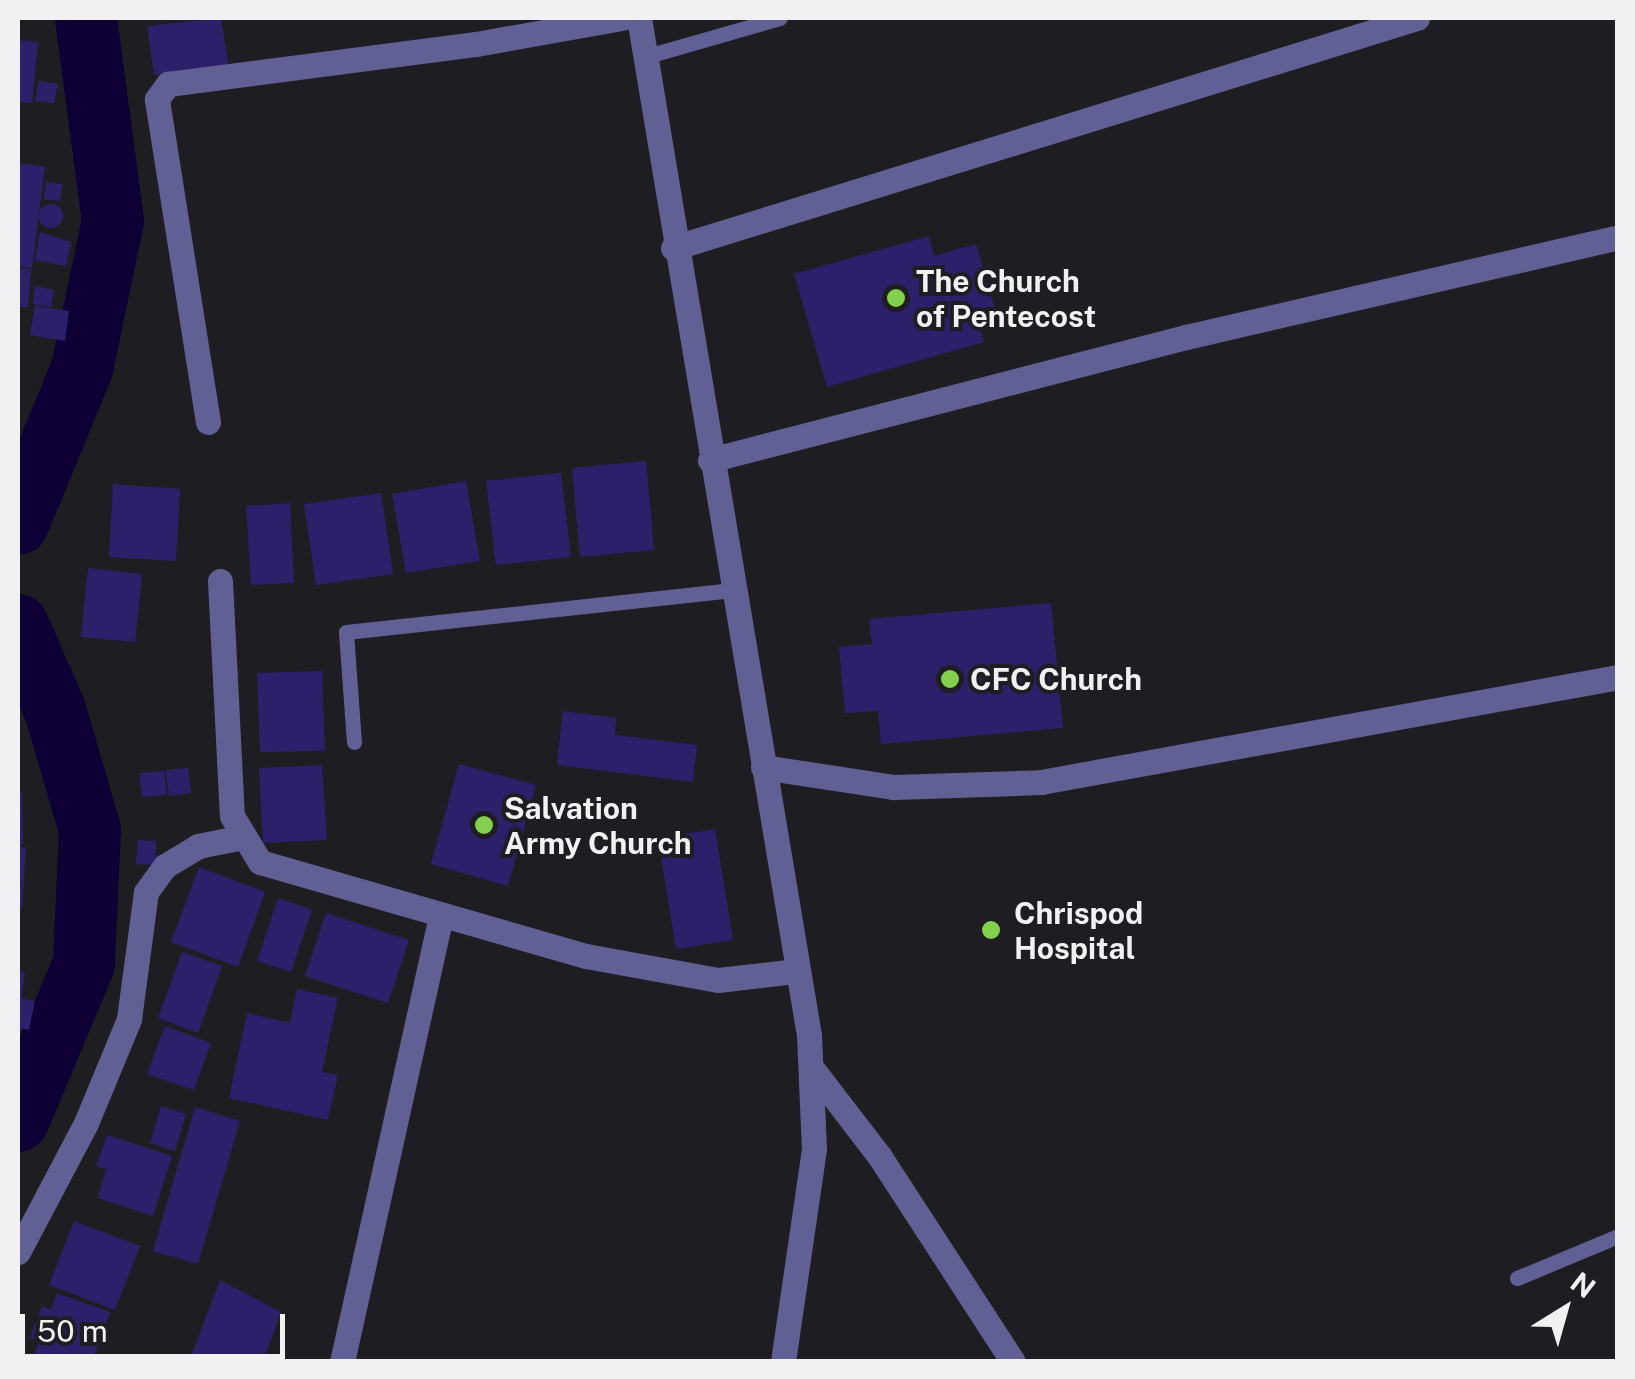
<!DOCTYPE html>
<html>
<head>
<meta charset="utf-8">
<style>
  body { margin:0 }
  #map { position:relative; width:1635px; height:1379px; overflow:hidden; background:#1e1e22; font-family:"Public Sans",sans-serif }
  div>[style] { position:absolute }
  .river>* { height:62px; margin:-31px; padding:0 31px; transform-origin:31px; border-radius:31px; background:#0e0034 }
  .building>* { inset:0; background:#2d206a }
  .round { border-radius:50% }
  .service>* { height:15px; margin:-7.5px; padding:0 7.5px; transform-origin:7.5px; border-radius:7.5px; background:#616094 }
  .minor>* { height:25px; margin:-12.5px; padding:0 12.5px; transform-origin:12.5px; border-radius:12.5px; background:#616094 }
  .dots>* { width:28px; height:28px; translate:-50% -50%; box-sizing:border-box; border:5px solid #1e1e22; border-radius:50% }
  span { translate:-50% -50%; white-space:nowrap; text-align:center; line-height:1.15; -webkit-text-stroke:8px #1e1e22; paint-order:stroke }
  .poi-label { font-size:30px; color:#f1f1f4; font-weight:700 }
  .left { translate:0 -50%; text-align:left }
  .frame { position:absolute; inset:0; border:20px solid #f1f1f4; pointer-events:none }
  .north { position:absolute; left:1515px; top:1259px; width:100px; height:100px; -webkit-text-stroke:8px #1e1e22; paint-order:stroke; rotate:37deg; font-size:28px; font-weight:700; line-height:40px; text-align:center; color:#f1f1f4 }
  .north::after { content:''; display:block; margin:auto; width:35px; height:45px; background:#f1f1f4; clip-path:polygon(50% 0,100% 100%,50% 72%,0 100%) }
  .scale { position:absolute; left:20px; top:1314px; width:265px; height:45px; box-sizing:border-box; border:5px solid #f1f1f4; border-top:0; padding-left:12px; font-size:30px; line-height:35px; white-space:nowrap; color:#f1f1f4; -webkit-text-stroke:8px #1e1e22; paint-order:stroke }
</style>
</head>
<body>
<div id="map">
  <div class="river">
    <div style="left:18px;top:524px;width:168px;rotate:-67.6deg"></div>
    <div style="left:82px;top:369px;width:151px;rotate:-78.2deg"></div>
    <div style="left:113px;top:221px;width:205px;rotate:-97.6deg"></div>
    <div style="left:18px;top:625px;width:93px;rotate:66.5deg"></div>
    <div style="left:55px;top:710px;width:125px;rotate:73.7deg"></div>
    <div style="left:90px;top:830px;width:134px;rotate:92.6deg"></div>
    <div style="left:84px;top:964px;width:170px;rotate:112.8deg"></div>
  </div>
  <div class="building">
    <div style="clip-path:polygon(221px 18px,228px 64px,154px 75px,147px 26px)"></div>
    <div style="clip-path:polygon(18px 40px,38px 42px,32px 103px,18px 102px)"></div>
    <div style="clip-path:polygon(39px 81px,58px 84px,54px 103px,35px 101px)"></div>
    <div style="clip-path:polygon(18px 163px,45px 167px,32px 268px,18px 266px)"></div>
    <div style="clip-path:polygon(46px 182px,62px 184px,60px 201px,44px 199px)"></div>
    <div class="round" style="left:39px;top:204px;width:24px;height:24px"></div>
    <div style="clip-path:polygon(40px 232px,71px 242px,66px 266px,35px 260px)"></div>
    <div style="clip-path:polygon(929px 236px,934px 256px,976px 244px,999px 323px,980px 328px,984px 342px,827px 387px,794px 274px)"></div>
    <div style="clip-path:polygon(18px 268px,31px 269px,28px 307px,18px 307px)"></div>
    <div style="clip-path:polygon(35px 286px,54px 290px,51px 307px,33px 304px)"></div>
    <div style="clip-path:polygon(35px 306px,69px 311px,65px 341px,30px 335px)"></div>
    <div style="clip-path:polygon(646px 461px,654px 550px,580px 557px,572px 468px)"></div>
    <div style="clip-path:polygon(561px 473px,571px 557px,496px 565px,486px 481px)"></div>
    <div style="clip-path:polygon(466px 481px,480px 561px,406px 573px,392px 494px)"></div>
    <div style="clip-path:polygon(113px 484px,180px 489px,176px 561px,109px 557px)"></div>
    <div style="clip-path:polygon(381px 493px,393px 574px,316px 585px,304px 504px)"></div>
    <div style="clip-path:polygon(290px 503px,294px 583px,251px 585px,246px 506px)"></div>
    <div style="clip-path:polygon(88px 568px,142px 574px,135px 642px,81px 637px)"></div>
    <div style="clip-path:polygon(1051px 603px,1063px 728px,881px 744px,878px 711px,845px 713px,839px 647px,872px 644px,869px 619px)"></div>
    <div style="clip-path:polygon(322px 671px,325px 751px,260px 752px,257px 673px)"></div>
    <div style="clip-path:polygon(563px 711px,616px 718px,615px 735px,697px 745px,693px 782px,557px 765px)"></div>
    <div style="clip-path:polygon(459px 764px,536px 785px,508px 886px,431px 864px)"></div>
    <div style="clip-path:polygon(322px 765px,327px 840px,263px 843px,259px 768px)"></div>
    <div style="clip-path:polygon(188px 768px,191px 793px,169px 796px,166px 770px)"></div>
    <div style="clip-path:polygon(164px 771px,167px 795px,142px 797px,139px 773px)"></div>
    <div style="clip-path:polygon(18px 792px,22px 792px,23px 844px,18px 844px)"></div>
    <div style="clip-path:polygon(715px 829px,733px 940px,676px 949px,658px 838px)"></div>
    <div style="clip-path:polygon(138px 840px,156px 841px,155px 865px,136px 864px)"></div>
    <div style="clip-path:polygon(18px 847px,26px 847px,22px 909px,18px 909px)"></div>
    <div style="clip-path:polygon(199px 867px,265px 892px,238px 967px,171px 942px)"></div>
    <div style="clip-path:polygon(278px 898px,312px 910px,291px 972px,257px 961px)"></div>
    <div style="clip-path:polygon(326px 913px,409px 940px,388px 1003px,305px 976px)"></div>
    <div style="clip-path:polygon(182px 952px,222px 966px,198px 1033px,158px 1018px)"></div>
    <div style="clip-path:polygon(18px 971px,25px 972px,21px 998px,35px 1001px,29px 1030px,18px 1028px)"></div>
    <div style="clip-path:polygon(297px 989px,338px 998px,322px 1072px,338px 1075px,328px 1120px,229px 1098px,247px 1013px,290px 1023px)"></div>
    <div style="clip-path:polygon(165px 1026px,211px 1043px,194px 1090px,147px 1074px)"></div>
    <div style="clip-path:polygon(161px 1106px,186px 1114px,175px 1151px,150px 1143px)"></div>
    <div style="clip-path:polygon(195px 1107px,240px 1121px,198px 1264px,153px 1251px)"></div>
    <div style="clip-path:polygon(107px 1135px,172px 1156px,153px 1216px,98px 1198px,106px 1169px,96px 1166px)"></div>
    <div style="clip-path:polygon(74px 1221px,140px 1246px,115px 1310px,49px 1285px)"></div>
    <div style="clip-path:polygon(220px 1280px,281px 1312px,265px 1356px,277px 1362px,189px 1362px)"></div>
    <div style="clip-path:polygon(57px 1293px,110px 1312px,92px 1362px,57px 1362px,35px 1353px,39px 1341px,30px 1337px,42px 1306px,51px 1310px)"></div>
  </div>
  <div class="service">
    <div style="left:644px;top:57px;width:141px;rotate:-16deg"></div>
    <div style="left:354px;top:742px;width:110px;rotate:-94.2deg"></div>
    <div style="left:346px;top:632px;width:389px;rotate:-6.2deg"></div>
    <div style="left:1517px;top:1278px;width:109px;rotate:-22.6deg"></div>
  </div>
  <div class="minor">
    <div style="left:639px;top:18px;width:1031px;rotate:80.51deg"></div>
    <div style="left:809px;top:1035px;width:114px;rotate:87.5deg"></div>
    <div style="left:814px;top:1149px;width:215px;rotate:98.3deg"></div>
    <div style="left:673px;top:248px;width:779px;rotate:-17.18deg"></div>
    <div style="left:208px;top:422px;width:327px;rotate:-99deg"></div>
    <div style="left:157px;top:99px;width:19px;rotate:-54deg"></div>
    <div style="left:168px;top:84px;width:311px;rotate:-7.4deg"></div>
    <div style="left:476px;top:44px;width:148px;rotate:-10.1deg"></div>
    <div style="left:710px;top:460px;width:492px;rotate:-14.5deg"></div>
    <div style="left:1186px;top:337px;width:443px;rotate:-13deg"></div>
    <div style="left:220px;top:581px;width:235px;rotate:87.1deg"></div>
    <div style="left:232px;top:816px;width:54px;rotate:58.7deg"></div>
    <div style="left:260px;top:862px;width:339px;rotate:16.1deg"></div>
    <div style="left:586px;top:956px;width:134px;rotate:10.3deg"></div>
    <div style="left:718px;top:980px;width:79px;rotate:-6.6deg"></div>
    <div style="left:763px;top:767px;width:133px;rotate:8.7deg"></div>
    <div style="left:894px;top:787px;width:147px;rotate:-1.9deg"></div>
    <div style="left:1041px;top:782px;width:586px;rotate:-10.31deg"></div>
    <div style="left:811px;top:1067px;width:113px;rotate:52.5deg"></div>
    <div style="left:880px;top:1157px;width:244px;rotate:57deg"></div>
    <div style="left:18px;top:1252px;width:146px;rotate:-62.2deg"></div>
    <div style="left:86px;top:1123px;width:113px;rotate:-67.5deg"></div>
    <div style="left:129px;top:1019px;width:128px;rotate:-82.4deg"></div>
    <div style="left:146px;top:892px;width:32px;rotate:-54deg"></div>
    <div style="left:165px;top:866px;width:39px;rotate:-31deg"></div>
    <div style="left:198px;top:846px;width:46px;rotate:-11.3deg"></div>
    <div style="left:342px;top:1362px;width:457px;rotate:-77.5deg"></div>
  </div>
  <div class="dots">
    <div style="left:896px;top:298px;background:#83d04e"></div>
    <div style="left:950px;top:679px;background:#83d04e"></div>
    <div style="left:484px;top:825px;background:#83d04e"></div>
    <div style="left:991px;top:930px;background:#83d04e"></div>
  </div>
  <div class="poi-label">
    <span class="left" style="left:916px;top:298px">The Church<br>of Pentecost</span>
    <span class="left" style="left:970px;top:679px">CFC Church</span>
    <span class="left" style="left:504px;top:825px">Salvation<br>Army Church</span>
    <span class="left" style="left:1014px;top:930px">Chrispod<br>Hospital</span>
  </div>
  <div class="frame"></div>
  <div class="north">N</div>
  <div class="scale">50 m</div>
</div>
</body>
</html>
